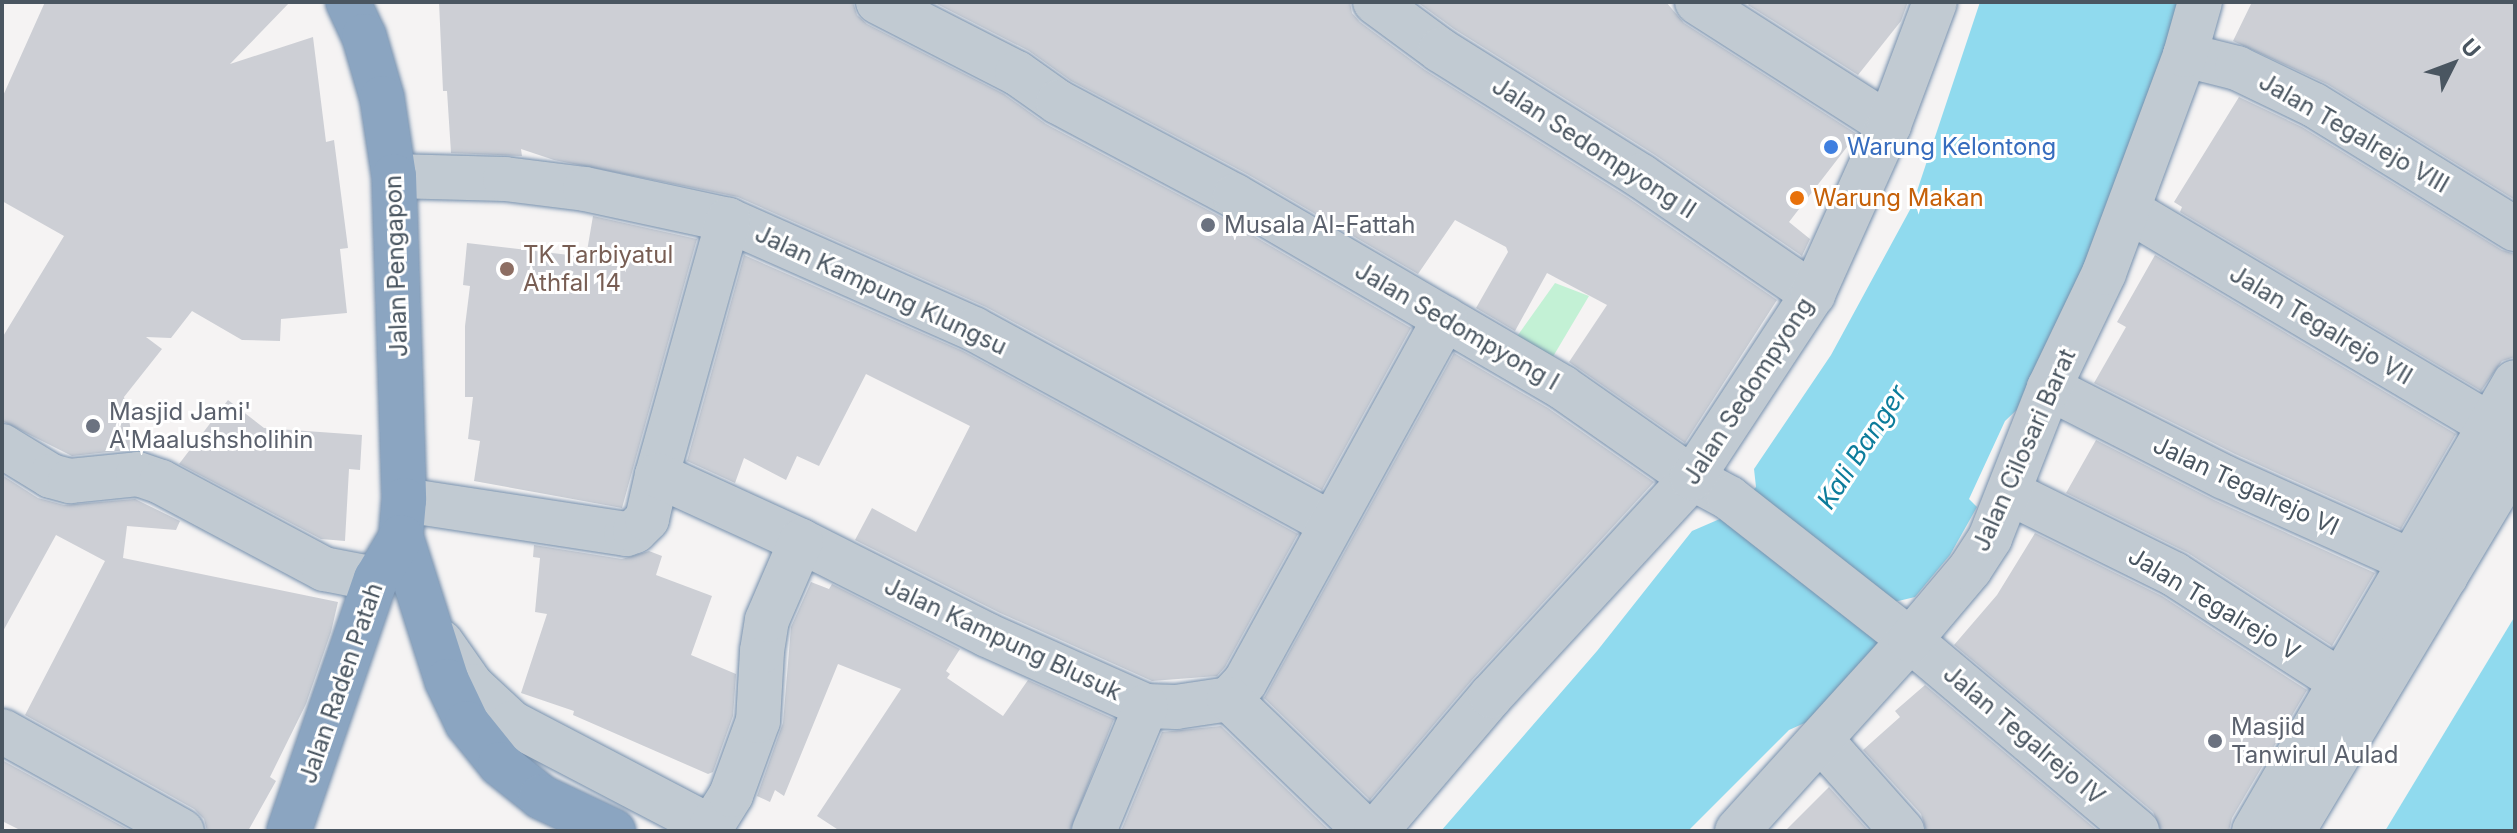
<!DOCTYPE html>
<html>
<head>
<meta charset="utf-8">
<style>
  body { margin:0 }
  #map { position:relative; width:2517px; height:833px; overflow:hidden; background:#f5f3f3; font-family:Inter,sans-serif }
  div>[style] { position:absolute }
  .green>* { inset:0; background:#c3f1d5 }
  .water>* { inset:0; background:#90daee }
  .building>* { inset:0; background:#cdcfd5 }
  .roads { filter:drop-shadow(0 0 2px #7690ad) drop-shadow(0 0 2px #7690ad) }
  .minor>* { height:44px; margin:-22px; padding:0 22px; transform-origin:22px; border-radius:22px; background:#c1cad2 }
  .highway>* { height:44px; margin:-22px; padding:0 22px; transform-origin:22px; border-radius:22px; background:#8ba5c1 }
  .dots>* { width:22px; height:22px; translate:-50% -50%; box-sizing:border-box; border:4px solid #fff; border-radius:50% }
  span { translate:-50% -50%; white-space:nowrap; text-align:center; line-height:1.15; -webkit-text-stroke:6px #fff; paint-order:stroke }
  .street-label { font-size:24px; color:#4a5661 }
  .shop-label { font-size:24px; color:#366cbe }
  .left { translate:0 -50%; text-align:left }
  .food-label { font-size:24px; color:#c56008 }
  .worship-label { font-size:24px; color:#5b616d }
  .education-label { font-size:24px; color:#785e54 }
  .water-label { font-size:26px; color:#0c7c9b; font-style:italic }
  .frame { position:absolute; inset:0; border:4px solid #4a5661; pointer-events:none }
  .north { position:absolute; left:2413px; top:24px; width:80px; height:80px; -webkit-text-stroke:6px #fff; paint-order:stroke; rotate:48deg; font-size:22px; font-weight:700; line-height:32px; text-align:center; color:#4a5661 }
  .north::after { content:''; display:block; margin:auto; width:28px; height:36px; background:#4a5661; clip-path:polygon(50% 0,100% 100%,50% 72%,0 100%) }
</style>
</head>
<body>
<div id="map">
  <div class="green">
    <div style="clip-path:polygon(1555px 283px,1589px 296px,1548px 365px,1513px 342px)"></div>
  </div>
  <div class="water">
    <div style="clip-path:polygon(1980px 2px,2182px 2px,2156px 97px,2028px 399px,2005px 421px,1969px 499px,1977px 507px,1950px 555px,1915px 597px,1890px 603px,1880px 646px,1818px 717px,1789px 730px,1688px 831px,1441px 831px,1597px 651px,1692px 531px,1729px 515px,1756px 487px,1754px 469px,1831px 355px,1912px 206px)"></div>
    <div style="clip-path:polygon(2515px 616px,2515px 831px,2385px 831px)"></div>
  </div>
  <div class="building">
    <div style="clip-path:polygon(45px 2px,290px 2px,230px 64px,313px 37px,326px 142px,334px 140px,348px 248px,340px 249px,347px 313px,281px 319px,280px 341px,242px 340px,192px 311px,171px 338px,146px 337px,162px 349px,124px 397px,135px 449px,72px 456px,2px 421px,2px 338px,64px 236px,2px 201px,2px 98px)"></div>
    <div style="clip-path:polygon(439px 2px,853px 2px,857px 15px,867px 24px,1004px 94px,1046px 124px,1223px 218px,1411px 328px,1322px 490px,986px 307px,738px 197px,554px 160px,521px 149px,522px 156px,451px 153px,447px 91px,443px 91px)"></div>
    <div style="clip-path:polygon(933px 2px,1350px 2px,1352px 13px,1360px 22px,1425px 70px,1627px 197px,1777px 300px,1685px 443px,1569px 362px,1607px 305px,1547px 273px,1515px 331px,1476px 308px,1508px 252px,1506px 247px,1455px 220px,1418px 274px,1247px 174px,1071px 81px,1029px 51px)"></div>
    <div style="clip-path:polygon(1417px 2px,1666px 2px,1684px 23px,1857px 134px,1789px 222px,1810px 239px,1802px 256px,1655px 155px,1454px 29px)"></div>
    <div style="clip-path:polygon(1750px 2px,1908px 2px,1901px 21px,1858px 75px,1748px 5px)"></div>
    <div style="clip-path:polygon(2252px 2px,2515px 2px,2515px 200px,2327px 84px,2233px 41px)"></div>
    <div style="clip-path:polygon(2239px 97px,2302px 127px,2502px 250px,2515px 254px,2515px 357px,2502px 361px,2481px 391px,2180px 212px,2182px 207px,2174px 202px)"></div>
    <div style="clip-path:polygon(593px 216px,697px 239px,622px 508px,474px 481px,480px 441px,468px 439px,473px 397px,465px 397px,465px 326px,470px 286px,463px 285px,467px 243px,586px 257px)"></div>
    <div style="clip-path:polygon(744px 255px,963px 351px,1298px 534px,1225px 667px,1217px 676px,1152px 681px,998px 612px,855px 540px,872px 508px,916px 532px,970px 426px,866px 374px,819px 466px,797px 456px,786px 480px,744px 458px,735px 483px,687px 461px)"></div>
    <div style="clip-path:polygon(2155px 255px,2456px 434px,2401px 529px,2235px 454px,2094px 383px,2126px 327px,2117px 322px)"></div>
    <div style="clip-path:polygon(1454px 353px,1548px 408px,1654px 482px,1472px 680px,1370px 800px,1264px 698px)"></div>
    <div style="clip-path:polygon(228px 400px,264px 428px,362px 435px,360px 470px,349px 469px,345px 541px,321px 539px,179px 464px)"></div>
    <div style="clip-path:polygon(2096px 440px,2214px 500px,2375px 573px,2332px 646px,2188px 553px,2066px 493px)"></div>
    <div style="clip-path:polygon(2px 475px,38px 498px,64px 505px,135px 499px,180px 521px,176px 530px,127px 526px,123px 558px,338px 602px,331px 632px,306px 704px,270px 777px,276px 781px,248px 831px,207px 831px,204px 819px,194px 809px,25px 715px,105px 561px,56px 535px,2px 633px)"></div>
    <div style="clip-path:polygon(2035px 533px,2162px 596px,2307px 690px,2232px 818px,2229px 831px,2161px 831px,2153px 812px,1954px 645px,1997px 595px)"></div>
    <div style="clip-path:polygon(534px 545px,622px 559px,649px 551px,662px 556px,656px 575px,712px 596px,691px 655px,736px 674px,733px 716px,713px 772px,708px 774px,573px 715px,574px 711px,521px 693px,547px 614px,535px 612px,540px 558px,533px 557px)"></div>
    <div style="clip-path:polygon(811px 582px,829px 589px,832px 584px,960px 649px,946px 671px,950px 674px,947px 678px,1003px 716px,1028px 680px,1114px 719px,1070px 831px,840px 831px,817px 816px,901px 689px,838px 664px,784px 796px,775px 790px,770px 802px,757px 796px,783px 723px,791px 627px)"></div>
    <div style="clip-path:polygon(1925px 685px,2098px 831px,1926px 831px,1921px 814px,1863px 750px,1900px 717px,1895px 711px)"></div>
    <div style="clip-path:polygon(1221px 726px,1330px 831px,1121px 831px,1162px 732px)"></div>
    <div style="clip-path:polygon(2px 760px,131px 831px,22px 831px,2px 821px)"></div>
    <div style="clip-path:polygon(1829px 787px,1869px 831px,1785px 831px)"></div>
  </div>
  <div class="roads">
    <div class="minor">
      <div style="left:878px;top:2px;width:156px;rotate:27.1deg"></div>
      <div style="left:1017px;top:73px;width:50px;rotate:35.3deg"></div>
      <div style="left:1058px;top:102px;width:200px;rotate:28deg"></div>
      <div style="left:1235px;top:196px;width:379px;rotate:30.3deg"></div>
      <div style="left:1562px;top:387px;width:159px;rotate:35deg"></div>
      <div style="left:1692px;top:478px;width:42px;rotate:28.4deg"></div>
      <div style="left:1729px;top:498px;width:230px;rotate:38.1deg"></div>
      <div style="left:1910px;top:640px;width:297px;rotate:40.1deg"></div>
      <div style="left:1375px;top:2px;width:81px;rotate:36.4deg"></div>
      <div style="left:1440px;top:50px;width:237px;rotate:32.1deg"></div>
      <div style="left:1641px;top:176px;width:209px;rotate:34.5deg"></div>
      <div style="left:1697px;top:2px;width:228px;rotate:32.6deg"></div>
      <div style="left:2185px;top:55px;width:54px;rotate:14deg"></div>
      <div style="left:2237px;top:68px;width:85px;rotate:25.7deg"></div>
      <div style="left:2314px;top:105px;width:236px;rotate:31.7deg"></div>
      <div style="left:394px;top:176px;width:111px;rotate:1.5deg"></div>
      <div style="left:505px;top:179px;width:81px;rotate:7.1deg"></div>
      <div style="left:585px;top:189px;width:146px;rotate:12.2deg"></div>
      <div style="left:728px;top:220px;width:269px;rotate:23.9deg"></div>
      <div style="left:974px;top:329px;width:405px;rotate:28.6deg"></div>
      <div style="left:2128px;top:210px;width:448px;rotate:30.7deg"></div>
      <div style="left:2049px;top:388px;width:196px;rotate:27deg"></div>
      <div style="left:2224px;top:477px;width:243px;rotate:24.2deg"></div>
      <div style="left:2px;top:446px;width:57px;rotate:31.5deg"></div>
      <div style="left:51px;top:476px;width:20px;rotate:15deg"></div>
      <div style="left:70px;top:481px;width:68px;rotate:-5.9deg"></div>
      <div style="left:138px;top:474px;width:24px;rotate:19deg"></div>
      <div style="left:161px;top:482px;width:185px;rotate:28.1deg"></div>
      <div style="left:324px;top:569px;width:53px;rotate:10.9deg"></div>
      <div style="left:657px;top:475px;width:265px;rotate:-74.4deg"></div>
      <div style="left:2010px;top:493px;width:183px;rotate:26.3deg"></div>
      <div style="left:2174px;top:574px;width:231px;rotate:32.8deg"></div>
      <div style="left:404px;top:500px;width:225px;rotate:8.7deg"></div>
      <div style="left:626px;top:534px;width:9px;rotate:-18deg"></div>
      <div style="left:635px;top:531px;width:17px;rotate:-45deg"></div>
      <div style="left:647px;top:519px;width:45px;rotate:-77.2deg"></div>
      <div style="left:657px;top:475px;width:158px;rotate:24.6deg"></div>
      <div style="left:801px;top:541px;width:208px;rotate:26.8deg"></div>
      <div style="left:987px;top:635px;width:174px;rotate:24.1deg"></div>
      <div style="left:1146px;top:706px;width:30px;rotate:2deg"></div>
      <div style="left:1176px;top:707px;width:54px;rotate:-8.6deg"></div>
      <div style="left:1229px;top:699px;width:23px;rotate:-47deg"></div>
      <div style="left:1245px;top:682px;width:415px;rotate:-61.2deg"></div>
      <div style="left:441px;top:642px;width:54px;rotate:54.8deg"></div>
      <div style="left:472px;top:686px;width:54px;rotate:42.8deg"></div>
      <div style="left:512px;top:723px;width:225px;rotate:27.6deg"></div>
      <div style="left:711px;top:827px;width:38px;rotate:-58deg"></div>
      <div style="left:731px;top:795px;width:79px;rotate:-70deg"></div>
      <div style="left:758px;top:721px;width:70px;rotate:-86.7deg"></div>
      <div style="left:762px;top:651px;width:31px;rotate:-81deg"></div>
      <div style="left:767px;top:620px;width:86px;rotate:-66.7deg"></div>
      <div style="left:1229px;top:699px;width:190px;rotate:43.9deg"></div>
      <div style="left:2px;top:731px;width:206px;rotate:29.1deg"></div>
      <div style="left:1821px;top:740px;width:122px;rotate:48.3deg"></div>
      <div style="left:1094px;top:831px;width:135px;rotate:-67.4deg"></div>
      <div style="left:1376px;top:831px;width:177px;rotate:-49.6deg"></div>
      <div style="left:1491px;top:696px;width:297px;rotate:-47.3deg"></div>
      <div style="left:1692px;top:478px;width:220px;rotate:-56.7deg"></div>
      <div style="left:1813px;top:294px;width:185px;rotate:-65.8deg"></div>
      <div style="left:1889px;top:125px;width:131px;rotate:-69.5deg"></div>
      <div style="left:1737px;top:831px;width:258px;rotate:-47.8deg"></div>
      <div style="left:1910px;top:640px;width:93px;rotate:-49.8deg"></div>
      <div style="left:1970px;top:569px;width:37px;rotate:-57deg"></div>
      <div style="left:1990px;top:538px;width:161px;rotate:-68.5deg"></div>
      <div style="left:2049px;top:388px;width:127px;rotate:-64.4deg"></div>
      <div style="left:2104px;top:273px;width:233px;rotate:-69.6deg"></div>
      <div style="left:2185px;top:55px;width:55px;rotate:-74.2deg"></div>
      <div style="left:2254px;top:831px;width:519px;rotate:-59.83deg"></div>
      <div style="left:2293px;top:831px;width:432px;rotate:-59.1deg"></div>
    </div>
    <div class="highway">
      <div style="left:348px;top:2px;width:38px;rotate:65deg"></div>
      <div style="left:364px;top:36px;width:65px;rotate:73.8deg"></div>
      <div style="left:382px;top:98px;width:79px;rotate:81.3deg"></div>
      <div style="left:394px;top:176px;width:324px;rotate:88.2deg"></div>
      <div style="left:404px;top:500px;width:37px;rotate:95deg"></div>
      <div style="left:401px;top:537px;width:151px;rotate:72.3deg"></div>
      <div style="left:447px;top:681px;width:47px;rotate:64.5deg"></div>
      <div style="left:467px;top:723px;width:53px;rotate:51.2deg"></div>
      <div style="left:500px;top:764px;width:53px;rotate:38.8deg"></div>
      <div style="left:541px;top:797px;width:80px;rotate:25.3deg"></div>
      <div style="left:289px;top:831px;width:267px;rotate:-71deg"></div>
      <div style="left:376px;top:579px;width:49px;rotate:-59.2deg"></div>
    </div>
  </div>
  <div class="dots">
    <div style="left:1831px;top:147px;background:#3f7fe0"></div>
    <div style="left:1797px;top:198px;background:#e8710a"></div>
    <div style="left:1208px;top:225px;background:#6b7280"></div>
    <div style="left:507px;top:269px;background:#8d6e63"></div>
    <div style="left:93px;top:426px;background:#6b7280"></div>
    <div style="left:2215px;top:741px;background:#6b7280"></div>
  </div>
  <div class="street-label">
    <span style="left:2354px;top:133px;rotate:30deg">Jalan Tegalrejo VIII</span>
    <span style="left:1594px;top:148px;rotate:33deg">Jalan Sedompyong II</span>
    <span style="left:396px;top:266px;rotate:-92deg">Jalan Pengapon</span>
    <span style="left:881px;top:290px;rotate:25deg">Jalan Kampung Klungsu</span>
    <span style="left:2321px;top:325px;rotate:31deg">Jalan Tegalrejo VII</span>
    <span style="left:1457px;top:326px;rotate:30deg">Jalan Sedompyong I</span>
    <span style="left:1748px;top:391px;rotate:-57deg">Jalan Sedompyong</span>
    <span style="left:2024px;top:450px;rotate:-66deg">Jalan Cilosari Barat</span>
    <span style="left:2246px;top:486px;rotate:25deg">Jalan Tegalrejo VI</span>
    <span style="left:2214px;top:604px;rotate:31deg">Jalan Tegalrejo V</span>
    <span style="left:1003px;top:639px;rotate:25deg">Jalan Kampung Blusuk</span>
    <span style="left:341px;top:683px;rotate:-71deg">Jalan Raden Patah</span>
    <span style="left:2024px;top:735px;rotate:40deg">Jalan Tegalrejo IV</span>
  </div>
  <div class="shop-label">
    <span class="left" style="left:1847px;top:147px">Warung Kelontong</span>
  </div>
  <div class="food-label">
    <span class="left" style="left:1813px;top:198px">Warung Makan</span>
  </div>
  <div class="worship-label">
    <span class="left" style="left:1224px;top:225px">Musala Al-Fattah</span>
    <span class="left" style="left:109px;top:426px">Masjid Jami'<br>A'Maalushsholihin</span>
    <span class="left" style="left:2231px;top:741px">Masjid<br>Tanwirul Aulad</span>
  </div>
  <div class="education-label">
    <span class="left" style="left:523px;top:269px">TK Tarbiyatul<br>Athfal 14</span>
  </div>
  <div class="water-label">
    <span style="left:1862px;top:447px;rotate:-57deg">Kali Banger</span>
  </div>
  <div class="frame"></div>
  <div class="north">U</div>
</div>
</body>
</html>
